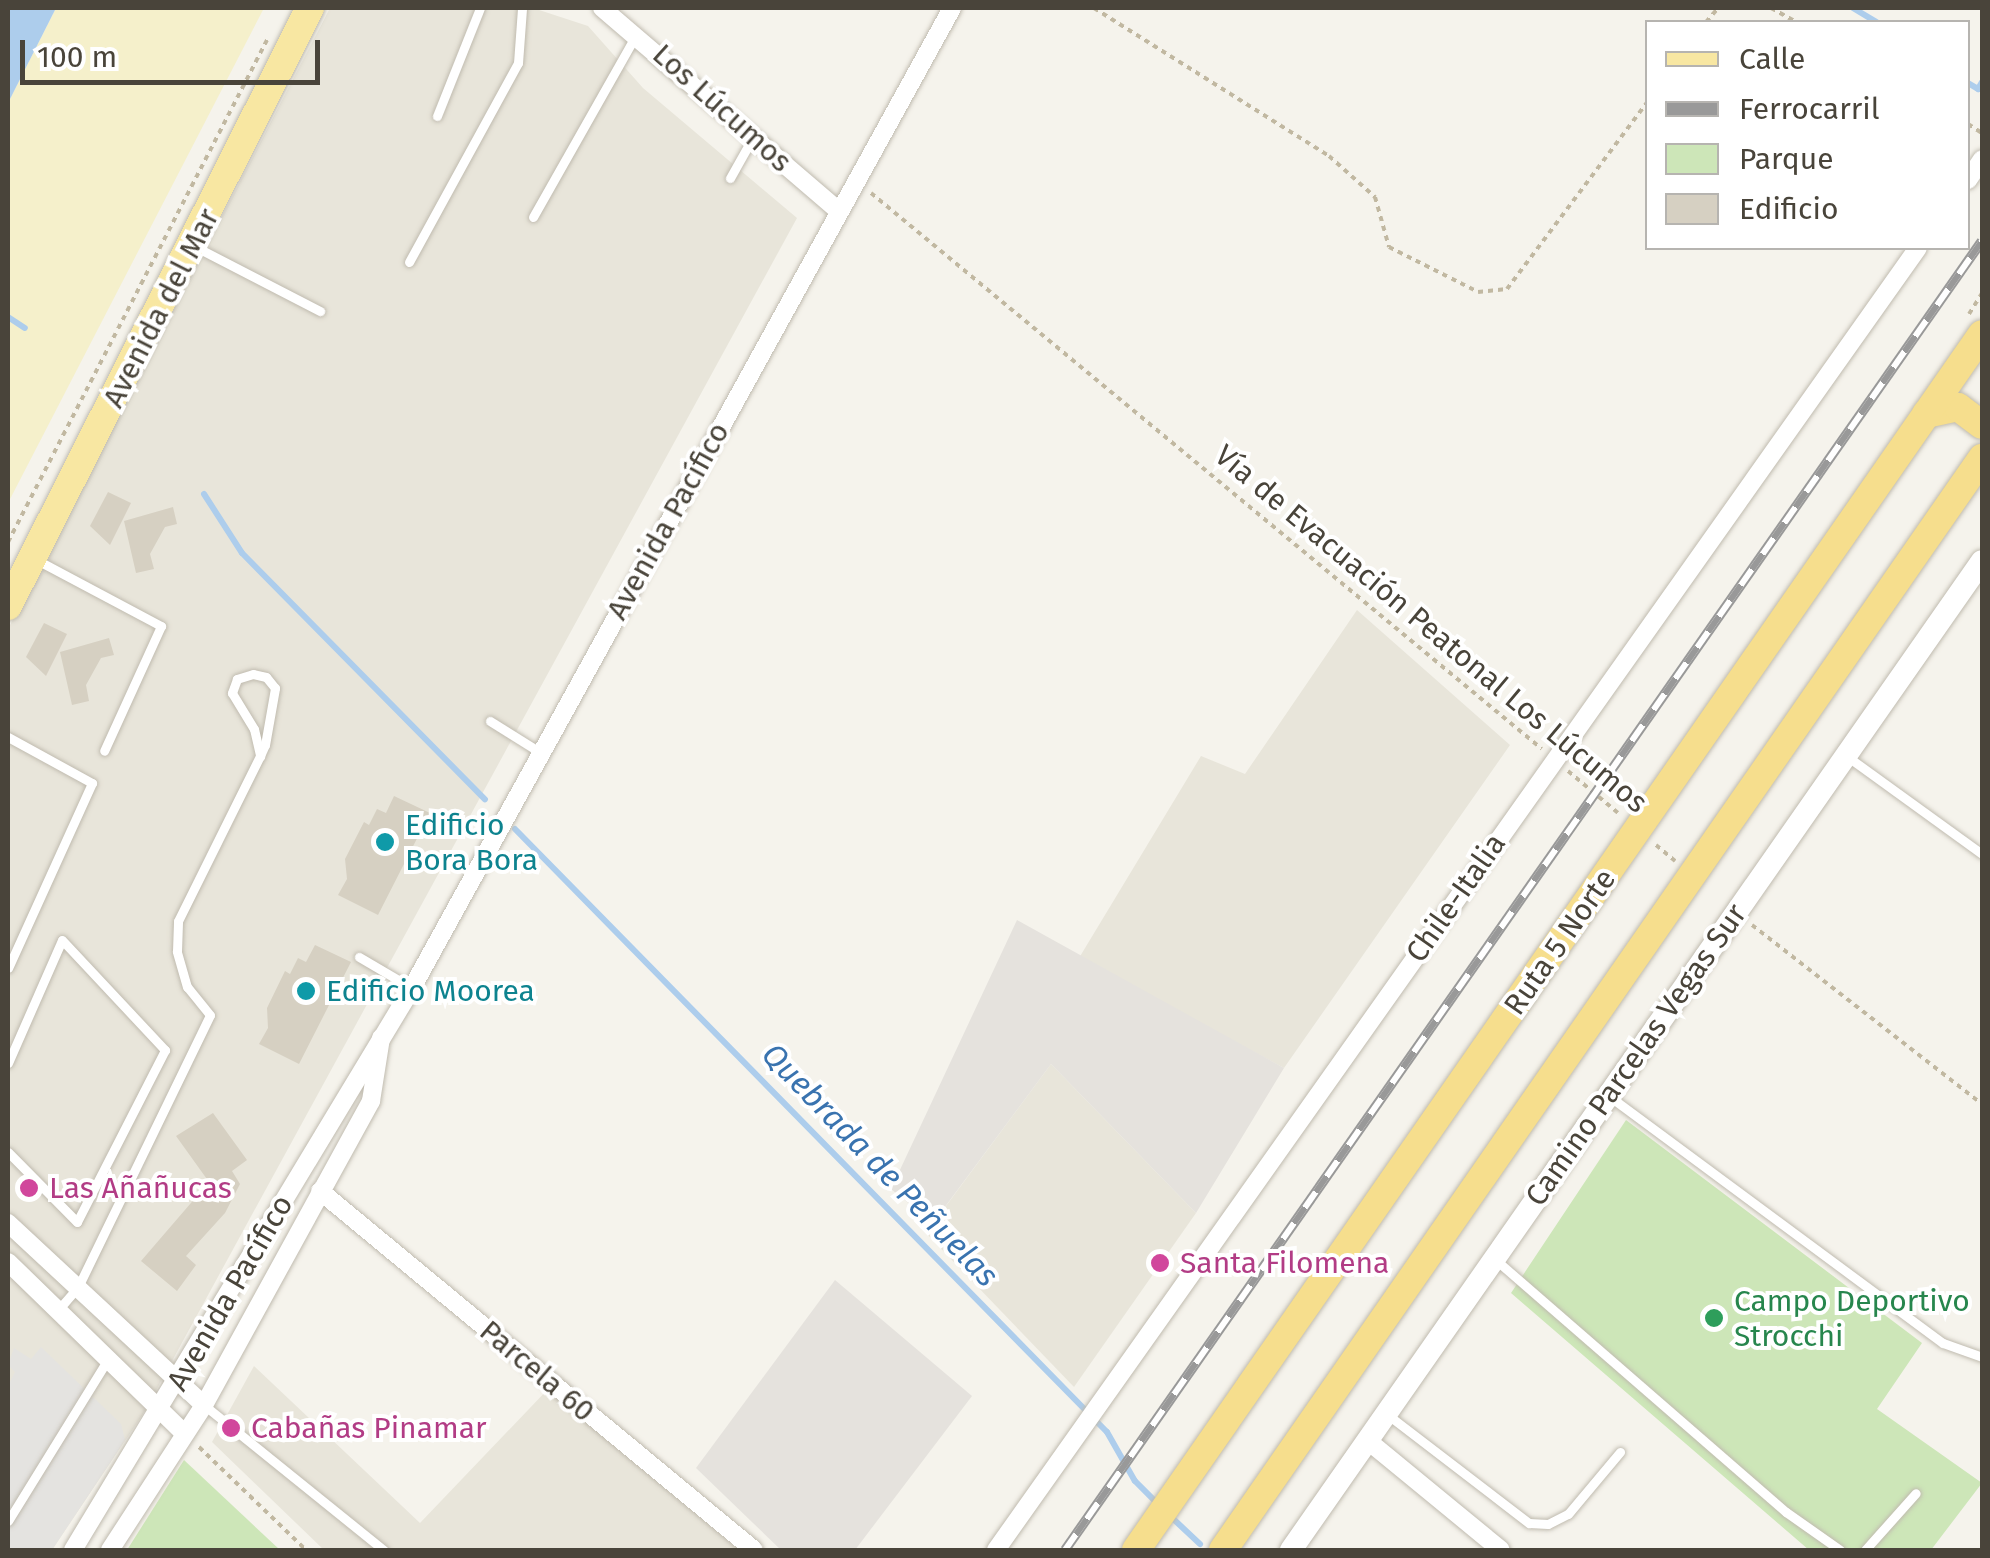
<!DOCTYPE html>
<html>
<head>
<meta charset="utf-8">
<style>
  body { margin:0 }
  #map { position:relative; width:1990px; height:1558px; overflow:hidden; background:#f5f3ec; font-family:"Fira Sans",sans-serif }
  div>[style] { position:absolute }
  .residential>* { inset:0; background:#e8e5da }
  .industrial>* { inset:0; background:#e5e2dd }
  .green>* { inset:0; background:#cde6b8 }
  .sand>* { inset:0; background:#f5f0cb }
  .parking>* { inset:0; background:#e4e3e0 }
  .water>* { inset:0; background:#adcdec }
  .stream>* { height:6px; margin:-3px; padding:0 3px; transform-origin:3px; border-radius:3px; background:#adcdec }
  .building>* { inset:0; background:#d6d0c2 }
  .path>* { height:4px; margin-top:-2px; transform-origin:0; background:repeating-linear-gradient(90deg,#c1b8a1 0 5px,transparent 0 10px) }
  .roads { filter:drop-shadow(0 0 2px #c0bbaf) drop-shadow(0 0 2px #c0bbaf) }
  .service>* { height:9px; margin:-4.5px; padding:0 4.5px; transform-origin:4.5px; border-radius:4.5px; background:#fff }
  .minor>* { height:18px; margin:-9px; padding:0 9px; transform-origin:9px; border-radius:9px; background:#fff }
  .tertiary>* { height:22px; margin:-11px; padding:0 11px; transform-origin:11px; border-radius:11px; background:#fff }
  .primary>* { height:28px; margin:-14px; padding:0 14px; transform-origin:14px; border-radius:14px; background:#f8e7a2 }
  .trunk>* { height:28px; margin:-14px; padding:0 14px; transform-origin:14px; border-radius:14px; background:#f6de8d }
  .rail>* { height:10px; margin-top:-5px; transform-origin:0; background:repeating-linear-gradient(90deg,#fff 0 19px,#999 0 38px); box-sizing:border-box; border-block:2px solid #999 }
  .dots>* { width:28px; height:28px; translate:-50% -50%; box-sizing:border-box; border:5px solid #fff; border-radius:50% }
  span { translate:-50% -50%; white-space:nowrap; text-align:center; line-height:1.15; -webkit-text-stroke:8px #fff; paint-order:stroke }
  .street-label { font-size:30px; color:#49443a }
  .culture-label { font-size:30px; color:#0d838f }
  .left { translate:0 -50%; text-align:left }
  .hotel-label { font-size:30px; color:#b23c85 }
  .leisure-label { font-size:30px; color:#27864d }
  .water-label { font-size:32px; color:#3973af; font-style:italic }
  .frame { position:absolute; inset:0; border:10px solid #49443a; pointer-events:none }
  .legend { position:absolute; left:1645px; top:20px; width:325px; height:230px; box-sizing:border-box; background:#fff; border:2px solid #b6b4b0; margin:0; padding:12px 18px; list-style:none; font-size:30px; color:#49443a }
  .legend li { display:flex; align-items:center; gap:20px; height:50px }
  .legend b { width:50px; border:2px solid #b6b4b0 }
  .scale { position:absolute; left:20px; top:40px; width:300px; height:45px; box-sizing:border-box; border:5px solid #49443a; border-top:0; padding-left:12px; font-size:30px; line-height:35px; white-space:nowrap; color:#49443a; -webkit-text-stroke:8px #fff; paint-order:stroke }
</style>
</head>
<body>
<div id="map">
  <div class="residential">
    <div style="clip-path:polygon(330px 8px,533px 8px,588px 26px,643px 88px,797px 218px,143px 1414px,52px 1550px,8px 1550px,8px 629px)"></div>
    <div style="clip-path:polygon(1357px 610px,1510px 745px,1284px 1068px,1079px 958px,1201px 756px,1245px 774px)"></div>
    <div style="clip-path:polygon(1051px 1064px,1196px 1213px,1074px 1387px,926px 1233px)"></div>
    <div style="clip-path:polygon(254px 1366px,420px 1523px,549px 1388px,739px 1550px,324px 1550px,212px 1442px)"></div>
  </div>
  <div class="industrial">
    <div style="clip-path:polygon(1017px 920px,1284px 1068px,1196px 1213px,1051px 1064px,933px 1223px,891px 1189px)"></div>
    <div style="clip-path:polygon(835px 1280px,972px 1396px,855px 1550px,781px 1550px,696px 1468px)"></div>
  </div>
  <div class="green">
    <div style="clip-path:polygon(1626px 1120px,1922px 1343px,1877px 1409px,1982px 1483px,1931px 1550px,1809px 1550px,1511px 1293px)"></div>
    <div style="clip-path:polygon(184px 1460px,280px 1550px,127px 1550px)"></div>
  </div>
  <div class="sand">
    <div style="clip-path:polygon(56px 8px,264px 8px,8px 503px,8px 103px)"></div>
  </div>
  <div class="parking">
    <div style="clip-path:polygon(41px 1347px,121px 1424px,125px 1440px,52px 1550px,8px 1550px,8px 1386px,15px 1372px,8px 1365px,14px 1348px,31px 1359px)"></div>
  </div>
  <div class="water">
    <div style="clip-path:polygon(8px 8px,56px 8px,8px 103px)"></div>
  </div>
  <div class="stream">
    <div style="left:1853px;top:8px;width:27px;rotate:31deg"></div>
    <div style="left:1968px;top:83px;width:12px;rotate:31deg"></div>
    <div style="left:1978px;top:89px;width:8px;rotate:-60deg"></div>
    <div style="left:8px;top:317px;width:20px;rotate:33deg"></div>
    <div style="left:204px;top:494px;width:70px;rotate:57.2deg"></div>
    <div style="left:242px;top:553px;width:346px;rotate:45.4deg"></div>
    <div style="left:515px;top:829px;width:845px;rotate:45.53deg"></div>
    <div style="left:1107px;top:1432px;width:56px;rotate:60.3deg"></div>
    <div style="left:1135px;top:1481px;width:34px;rotate:45deg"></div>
    <div style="left:1168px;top:1514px;width:44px;rotate:43.2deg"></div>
  </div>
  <div class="building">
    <div style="clip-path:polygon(108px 492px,131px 503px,110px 545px,90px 526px)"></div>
    <div style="clip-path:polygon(173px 507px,177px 524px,165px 527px,150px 554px,154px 569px,136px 573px,124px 521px)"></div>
    <div style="clip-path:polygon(44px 623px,67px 634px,46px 676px,26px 657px)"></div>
    <div style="clip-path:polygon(109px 638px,114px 655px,101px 658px,86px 685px,89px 701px,72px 705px,60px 652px)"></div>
    <div style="clip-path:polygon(394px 796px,430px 813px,378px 915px,338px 895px,347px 879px,345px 859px,364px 822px,369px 825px,377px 809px,386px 813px)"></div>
    <div style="clip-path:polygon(315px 945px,351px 962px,299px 1064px,259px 1044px,268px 1028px,267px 1008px,285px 971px,290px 974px,298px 958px,306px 962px)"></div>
    <div style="clip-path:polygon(213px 1113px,247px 1160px,232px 1171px,240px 1184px,225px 1213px,186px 1256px,196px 1265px,177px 1291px,141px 1261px,209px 1182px,176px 1136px)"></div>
  </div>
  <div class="path">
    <div style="left:1094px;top:8px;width:278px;rotate:32.2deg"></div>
    <div style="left:1329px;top:156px;width:62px;rotate:41.7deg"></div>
    <div style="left:1375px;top:197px;width:52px;rotate:74.4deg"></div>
    <div style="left:1389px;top:247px;width:100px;rotate:26.8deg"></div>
    <div style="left:1478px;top:292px;width:29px;rotate:-6deg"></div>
    <div style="left:1507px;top:289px;width:235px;rotate:-53.1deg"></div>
    <div style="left:1771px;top:8px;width:29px;rotate:29deg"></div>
    <div style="left:1706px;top:22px;width:18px;rotate:-49deg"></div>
    <div style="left:1968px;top:124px;width:17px;rotate:33deg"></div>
    <div style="left:871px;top:193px;width:871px;rotate:39.65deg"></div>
    <div style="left:1969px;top:314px;width:25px;rotate:-58deg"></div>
    <div style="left:8px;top:542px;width:565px;rotate:-62.71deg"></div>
    <div style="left:1568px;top:771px;width:65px;rotate:40deg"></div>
    <div style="left:1656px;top:845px;width:25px;rotate:40deg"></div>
    <div style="left:1752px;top:925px;width:291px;rotate:37.9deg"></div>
    <div style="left:199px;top:1447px;width:149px;rotate:43.9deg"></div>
  </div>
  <div class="roads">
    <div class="service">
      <div style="left:437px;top:116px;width:116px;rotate:-68.3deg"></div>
      <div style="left:730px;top:178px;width:47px;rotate:-60.7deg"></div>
      <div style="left:533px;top:217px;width:209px;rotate:-60.5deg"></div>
      <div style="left:194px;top:246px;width:142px;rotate:27.3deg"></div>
      <div style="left:409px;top:262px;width:227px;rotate:-61.3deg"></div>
      <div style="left:518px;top:63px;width:55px;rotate:-85.8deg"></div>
      <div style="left:35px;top:559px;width:143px;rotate:28deg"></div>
      <div style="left:161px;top:626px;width:137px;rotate:114.5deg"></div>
      <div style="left:490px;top:721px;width:57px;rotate:32deg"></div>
      <div style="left:8px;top:737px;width:96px;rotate:28.7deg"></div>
      <div style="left:92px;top:783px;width:203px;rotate:114.4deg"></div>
      <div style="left:1848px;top:757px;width:165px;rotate:35.9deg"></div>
      <div style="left:359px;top:957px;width:61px;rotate:30.3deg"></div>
      <div style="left:8px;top:1063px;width:134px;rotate:-66.3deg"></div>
      <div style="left:62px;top:940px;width:151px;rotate:46.9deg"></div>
      <div style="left:165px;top:1050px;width:193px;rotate:117.1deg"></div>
      <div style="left:77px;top:1222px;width:98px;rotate:-134.6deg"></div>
      <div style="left:1609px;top:1096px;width:415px;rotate:36.5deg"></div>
      <div style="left:1943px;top:1343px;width:41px;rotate:19.7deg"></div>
      <div style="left:1496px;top:1260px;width:384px;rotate:41deg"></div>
      <div style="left:1786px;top:1512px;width:66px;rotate:35.1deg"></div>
      <div style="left:58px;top:1310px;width:30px;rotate:-49deg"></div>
      <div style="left:78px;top:1287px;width:302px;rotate:-64.1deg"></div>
      <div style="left:210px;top:1015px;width:36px;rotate:-129deg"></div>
      <div style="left:187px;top:987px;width:37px;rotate:-106deg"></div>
      <div style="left:177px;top:951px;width:30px;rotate:-88deg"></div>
      <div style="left:178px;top:921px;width:184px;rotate:-63.6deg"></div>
      <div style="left:260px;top:756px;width:12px;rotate:-66deg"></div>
      <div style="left:265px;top:745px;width:58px;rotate:-80deg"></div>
      <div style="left:275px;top:688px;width:14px;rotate:-129deg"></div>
      <div style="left:266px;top:677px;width:13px;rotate:-167deg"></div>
      <div style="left:253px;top:674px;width:17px;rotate:163deg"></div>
      <div style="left:237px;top:679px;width:15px;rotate:110deg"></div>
      <div style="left:232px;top:693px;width:42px;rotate:58.6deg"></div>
      <div style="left:254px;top:729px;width:28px;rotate:77deg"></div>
      <div style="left:204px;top:1405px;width:231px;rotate:38.9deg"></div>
      <div style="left:1388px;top:1415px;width:178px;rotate:37.5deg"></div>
      <div style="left:1529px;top:1523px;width:19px;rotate:3deg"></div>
      <div style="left:1548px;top:1524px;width:22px;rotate:-27deg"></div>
      <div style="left:1568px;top:1514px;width:81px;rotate:-50deg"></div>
      <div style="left:8px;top:1521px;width:190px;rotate:-58.3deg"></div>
      <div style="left:1865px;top:1550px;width:76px;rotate:-48.2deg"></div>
    </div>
    <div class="minor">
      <div style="left:602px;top:8px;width:312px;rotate:40.6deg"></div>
      <div style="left:1968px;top:180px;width:25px;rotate:-56deg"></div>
      <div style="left:320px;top:1191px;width:563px;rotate:39.6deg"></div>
      <div style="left:8px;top:1223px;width:267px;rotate:42.9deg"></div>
      <div style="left:8px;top:1262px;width:245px;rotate:44.2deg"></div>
      <div style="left:1367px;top:1440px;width:173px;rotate:39.4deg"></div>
      <div style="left:73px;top:1550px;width:656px;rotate:-58.9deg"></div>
      <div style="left:412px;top:988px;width:1119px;rotate:-61.14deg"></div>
      <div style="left:110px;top:1550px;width:173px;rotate:-57deg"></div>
      <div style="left:204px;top:1405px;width:347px;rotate:-61.2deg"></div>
      <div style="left:371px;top:1101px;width:64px;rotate:-81deg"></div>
      <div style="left:996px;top:1550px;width:1595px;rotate:-54.7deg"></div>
    </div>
    <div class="tertiary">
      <div style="left:1291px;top:1550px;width:1206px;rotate:-55.06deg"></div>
    </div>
    <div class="primary">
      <div style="left:8px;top:606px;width:670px;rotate:-63.21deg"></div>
    </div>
    <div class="trunk">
      <div style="left:1926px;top:414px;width:33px;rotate:-12deg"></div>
      <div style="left:1958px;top:407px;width:30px;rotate:37deg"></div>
      <div style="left:1136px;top:1550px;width:1481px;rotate:-55.17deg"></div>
      <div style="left:1223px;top:1550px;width:1330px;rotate:-55.2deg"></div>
    </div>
  </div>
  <div class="rail">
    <div style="left:1065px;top:1550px;width:1598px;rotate:-54.99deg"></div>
  </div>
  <div class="dots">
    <div style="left:385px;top:842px;background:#0f9aa8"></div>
    <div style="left:306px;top:991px;background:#0f9aa8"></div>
    <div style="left:29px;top:1188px;background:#d1479c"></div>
    <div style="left:1160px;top:1263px;background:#d1479c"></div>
    <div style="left:1714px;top:1318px;background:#2e9e5b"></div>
    <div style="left:231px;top:1428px;background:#d1479c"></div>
  </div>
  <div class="street-label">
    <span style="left:722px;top:108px;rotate:42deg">Los Lúcumos</span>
    <span style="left:161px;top:308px;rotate:-63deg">Avenida del Mar</span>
    <span style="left:668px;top:521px;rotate:-61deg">Avenida Pacífico</span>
    <span style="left:1431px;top:629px;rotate:40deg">Vía de Evacuación Peatonal Los Lúcumos</span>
    <span style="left:1456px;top:898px;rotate:-55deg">Chile-Italia</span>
    <span style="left:1560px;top:942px;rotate:-55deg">Ruta 5 Norte</span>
    <span style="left:1636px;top:1055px;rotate:-55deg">Camino Parcelas Vegas Sur</span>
    <span style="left:230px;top:1293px;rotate:-60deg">Avenida Pacífico</span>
    <span style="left:537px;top:1371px;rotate:40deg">Parcela 60</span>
  </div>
  <div class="culture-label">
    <span class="left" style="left:405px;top:842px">Edificio<br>Bora Bora</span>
    <span class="left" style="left:326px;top:991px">Edificio Moorea</span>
  </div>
  <div class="hotel-label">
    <span class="left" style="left:49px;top:1188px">Las Añañucas</span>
    <span class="left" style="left:1180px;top:1263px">Santa Filomena</span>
    <span class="left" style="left:251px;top:1428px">Cabañas Pinamar</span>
  </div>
  <div class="leisure-label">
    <span class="left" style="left:1734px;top:1318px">Campo Deportivo<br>Strocchi</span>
  </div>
  <div class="water-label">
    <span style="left:880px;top:1165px;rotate:46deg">Quebrada de Peñuelas</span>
  </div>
  <div class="frame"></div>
  <ul class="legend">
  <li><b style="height:12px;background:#f8e7a2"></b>Calle</li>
  <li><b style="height:12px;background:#999"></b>Ferrocarril</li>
  <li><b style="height:28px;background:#cde6b8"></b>Parque</li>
  <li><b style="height:28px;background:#d6d0c2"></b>Edificio</li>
  </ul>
  <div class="scale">100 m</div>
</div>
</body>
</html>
